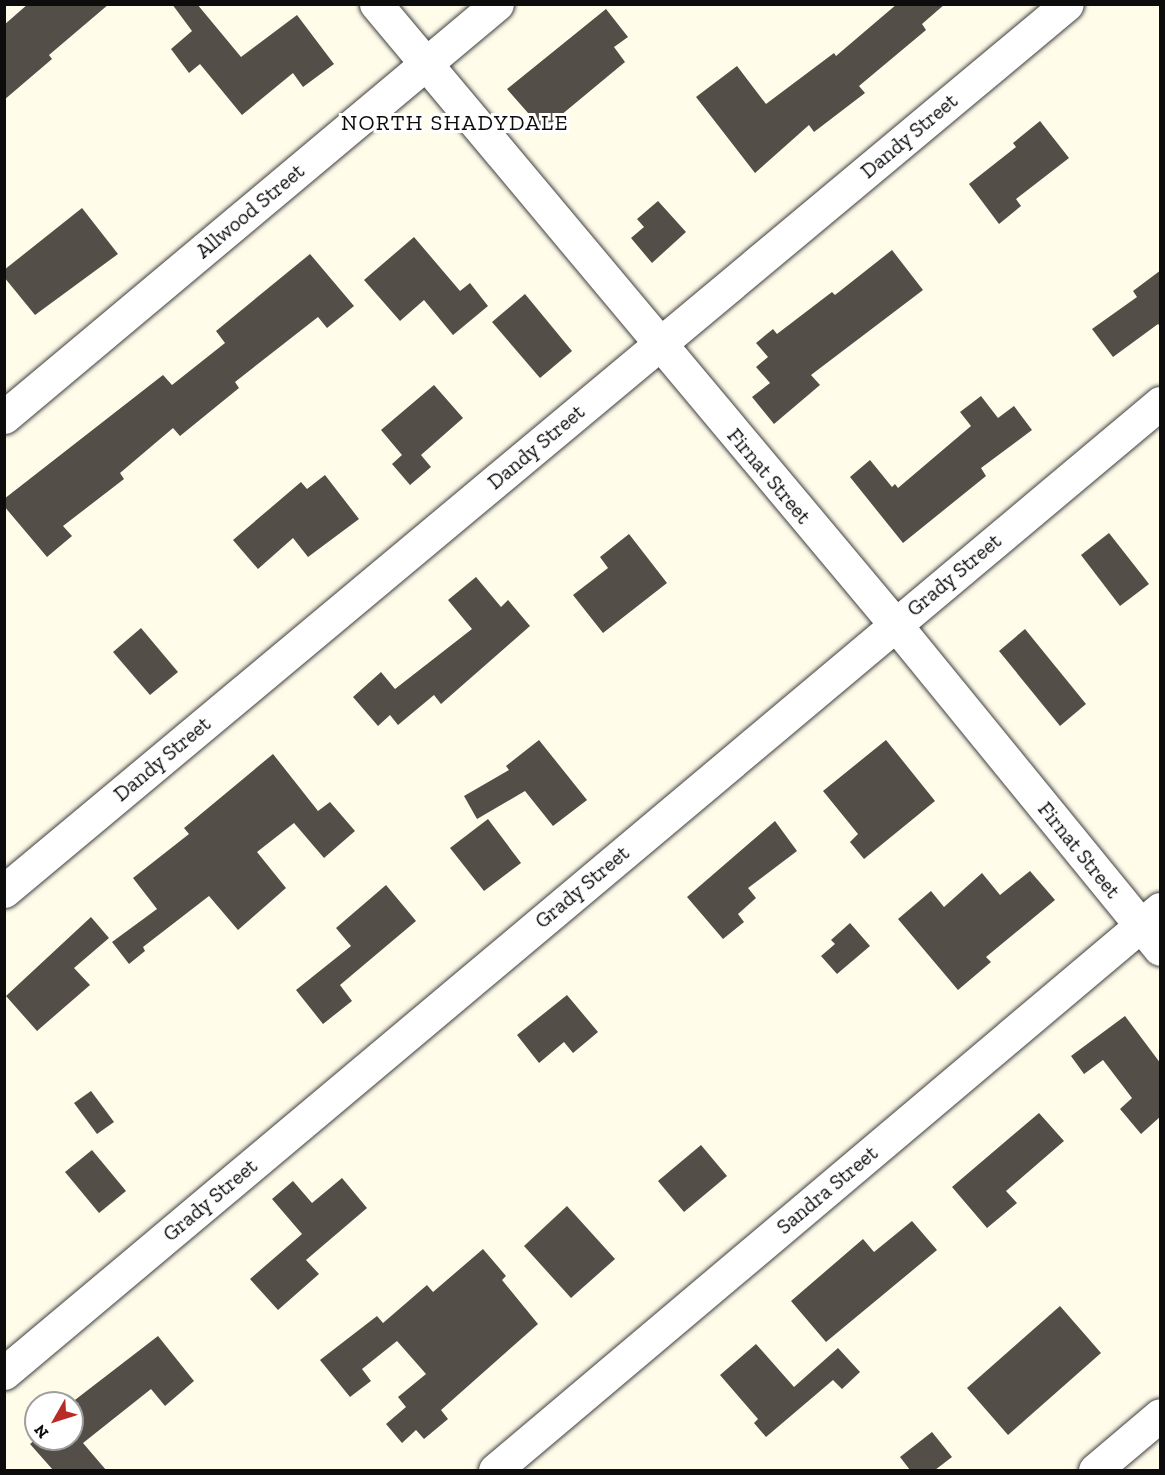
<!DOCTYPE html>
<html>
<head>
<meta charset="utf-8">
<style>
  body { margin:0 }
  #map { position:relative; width:1165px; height:1475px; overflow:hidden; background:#fffcea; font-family:"Zilla Slab",serif }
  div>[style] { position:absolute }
  .building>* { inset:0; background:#544e48 }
  .roads { filter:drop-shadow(0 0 2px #3f3f3f) drop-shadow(0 0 2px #3f3f3f) }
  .minor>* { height:33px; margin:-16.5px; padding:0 16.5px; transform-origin:16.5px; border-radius:16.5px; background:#fff }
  span { translate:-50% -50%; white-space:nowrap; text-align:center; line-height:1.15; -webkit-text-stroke:6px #fff; paint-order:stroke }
  .street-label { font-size:21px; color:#0c0c0c }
  .neighbourhood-label { font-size:22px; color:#0c0c0c; letter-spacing:1.5px }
  .frame { position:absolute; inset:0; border:6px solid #0c0c0c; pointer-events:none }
  .north { position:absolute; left:24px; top:1391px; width:60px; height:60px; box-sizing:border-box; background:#fff; border:2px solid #9e9e9e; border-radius:50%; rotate:231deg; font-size:16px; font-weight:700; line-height:24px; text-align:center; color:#0c0c0c }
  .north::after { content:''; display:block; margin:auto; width:21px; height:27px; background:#b92b26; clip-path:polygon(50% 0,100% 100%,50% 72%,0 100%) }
</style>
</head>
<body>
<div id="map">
  <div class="building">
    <div style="clip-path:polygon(28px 4px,109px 4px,49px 55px,52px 59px,4px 100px,4px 25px)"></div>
    <div style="clip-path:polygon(172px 4px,197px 4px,241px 57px,297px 15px,334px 64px,303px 87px,293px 73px,242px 115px,200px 64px,189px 73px,171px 49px,192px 31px)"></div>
    <div style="clip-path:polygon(897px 4px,945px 4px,922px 24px,926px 30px,859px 86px,865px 93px,814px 132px,809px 125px,755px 173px,696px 97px,737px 66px,766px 104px,834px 53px,836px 56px)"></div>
    <div style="clip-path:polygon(606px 9px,628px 37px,614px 47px,625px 62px,543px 130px,507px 89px)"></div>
    <div style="clip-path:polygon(1040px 121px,1069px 158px,1016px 199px,1021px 206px,999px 224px,969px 184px,1016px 147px,1013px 143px)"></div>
    <div style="clip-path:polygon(658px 201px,686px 232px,652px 263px,631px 238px,644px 227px,637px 219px)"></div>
    <div style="clip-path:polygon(82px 208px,118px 254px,35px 315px,4px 277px,4px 270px)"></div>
    <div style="clip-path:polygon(414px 237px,460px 291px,470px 283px,488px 306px,453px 335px,424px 300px,400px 321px,364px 280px)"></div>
    <div style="clip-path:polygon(892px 250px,923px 290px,811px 375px,820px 385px,774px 424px,752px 397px,770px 383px,756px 367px,768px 357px,756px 343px,773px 329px,777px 334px,832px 292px,835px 295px)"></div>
    <div style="clip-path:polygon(310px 254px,354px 306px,327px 328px,318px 317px,235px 382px,239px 388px,180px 436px,173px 428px,120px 473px,124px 479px,63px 526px,72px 536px,47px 557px,4px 506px,4px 499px,163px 375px,172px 385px,225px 343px,216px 331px)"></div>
    <div style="clip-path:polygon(1161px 270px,1161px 327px,1158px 324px,1113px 357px,1092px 329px,1137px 297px,1133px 291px)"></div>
    <div style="clip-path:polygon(525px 294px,572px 351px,540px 378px,492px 322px)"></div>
    <div style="clip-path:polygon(434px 385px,463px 418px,421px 455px,431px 467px,410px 485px,392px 464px,402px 455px,381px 430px)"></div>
    <div style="clip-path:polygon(981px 396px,998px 418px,1014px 406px,1032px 430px,981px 468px,986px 476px,903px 543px,850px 477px,870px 460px,892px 487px,895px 484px,898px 488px,971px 426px,960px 412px)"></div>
    <div style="clip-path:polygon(325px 475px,359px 519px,308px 557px,293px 538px,258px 569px,233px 540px,301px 482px,307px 489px)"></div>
    <div style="clip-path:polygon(1109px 533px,1149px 584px,1120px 606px,1081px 555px)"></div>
    <div style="clip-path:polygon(629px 534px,667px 583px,603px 633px,573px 595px,608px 568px,600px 557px)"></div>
    <div style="clip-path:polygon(476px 577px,501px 607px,508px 600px,530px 626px,441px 704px,434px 695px,398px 725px,390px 715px,378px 726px,353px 697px,381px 672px,395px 689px,472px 629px,448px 600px)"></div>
    <div style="clip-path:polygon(141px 628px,178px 672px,150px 695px,113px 652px)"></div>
    <div style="clip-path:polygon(1025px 629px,1086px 704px,1060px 726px,999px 651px)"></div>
    <div style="clip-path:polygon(539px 740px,587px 800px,553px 826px,525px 791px,477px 819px,464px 796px,509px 770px,506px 766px)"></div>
    <div style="clip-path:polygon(886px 740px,935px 801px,864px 859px,850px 842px,858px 834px,823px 791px)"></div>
    <div style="clip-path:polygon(273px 754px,318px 811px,330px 802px,355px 831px,324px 858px,294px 823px,257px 852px,286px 888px,238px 930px,209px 896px,143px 947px,145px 951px,129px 964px,112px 942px,157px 909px,133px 878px,189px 834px,184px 828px)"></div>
    <div style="clip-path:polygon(488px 819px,521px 863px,484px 891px,450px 848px)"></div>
    <div style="clip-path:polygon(775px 821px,797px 851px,748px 888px,756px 898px,738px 914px,744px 922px,723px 939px,687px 897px)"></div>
    <div style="clip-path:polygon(1030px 871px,1055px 900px,986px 957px,991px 962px,958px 990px,898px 919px,931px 891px,944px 907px,982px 873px,1000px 895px)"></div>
    <div style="clip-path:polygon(386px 885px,416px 921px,340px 985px,352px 1001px,323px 1024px,296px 990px,351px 946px,336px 928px)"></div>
    <div style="clip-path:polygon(91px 917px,109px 938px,74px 968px,90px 985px,37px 1031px,6px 996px)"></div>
    <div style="clip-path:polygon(850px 923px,870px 946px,837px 974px,821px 956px,835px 944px,831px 940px)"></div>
    <div style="clip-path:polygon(567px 995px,598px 1032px,573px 1053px,564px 1042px,539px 1063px,517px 1035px)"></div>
    <div style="clip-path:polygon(1125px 1016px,1161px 1064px,1161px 1116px,1141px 1134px,1120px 1109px,1132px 1098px,1103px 1060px,1084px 1074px,1071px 1056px)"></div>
    <div style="clip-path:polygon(91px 1091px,114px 1122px,97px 1134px,74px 1103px)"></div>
    <div style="clip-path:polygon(1039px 1113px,1064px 1141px,1006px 1191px,1017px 1203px,987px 1228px,952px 1187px)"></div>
    <div style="clip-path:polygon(701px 1145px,727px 1176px,684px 1212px,658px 1181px)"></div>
    <div style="clip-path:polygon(92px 1150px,126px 1191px,99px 1213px,65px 1172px)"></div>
    <div style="clip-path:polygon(342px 1178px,367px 1208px,306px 1260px,319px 1274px,278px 1310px,250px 1279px,302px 1234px,272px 1199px,293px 1181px,312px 1203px)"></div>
    <div style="clip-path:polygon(567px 1206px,615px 1259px,571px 1298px,524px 1246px)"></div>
    <div style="clip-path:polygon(912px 1221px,937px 1250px,826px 1342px,791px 1301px,863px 1239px,874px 1252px)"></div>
    <div style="clip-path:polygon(483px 1249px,506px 1276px,502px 1280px,538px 1324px,441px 1410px,448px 1419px,424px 1439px,416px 1430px,402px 1443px,386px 1424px,406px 1407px,398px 1397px,426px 1374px,397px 1341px,362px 1369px,371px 1381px,350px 1397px,320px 1360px,377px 1316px,383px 1323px,427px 1285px,433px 1292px)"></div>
    <div style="clip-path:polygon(1060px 1306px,1101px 1353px,1008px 1435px,967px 1388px)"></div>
    <div style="clip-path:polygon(158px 1336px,194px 1381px,165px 1406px,151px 1389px,83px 1443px,106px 1470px,53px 1470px,30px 1444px,36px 1439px,72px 1439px,72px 1409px,79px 1403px,71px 1403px)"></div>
    <div style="clip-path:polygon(756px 1344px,794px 1387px,838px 1348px,860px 1372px,842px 1389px,833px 1380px,766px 1437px,754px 1423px,758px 1419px,720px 1375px)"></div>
    <div style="clip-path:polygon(932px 1432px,952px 1457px,935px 1470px,910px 1470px,900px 1457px)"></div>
  </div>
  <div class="roads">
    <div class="minor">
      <div style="left:376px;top:4px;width:809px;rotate:50.07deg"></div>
      <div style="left:895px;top:624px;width:419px;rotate:50.8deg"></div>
      <div style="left:4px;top:417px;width:643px;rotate:-39.95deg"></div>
      <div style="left:4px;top:891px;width:1384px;rotate:-39.84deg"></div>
      <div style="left:4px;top:1373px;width:1509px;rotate:-40deg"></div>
      <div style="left:495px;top:1470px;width:870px;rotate:-40.15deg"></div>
      <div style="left:1095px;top:1470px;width:85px;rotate:-40.2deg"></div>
    </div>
  </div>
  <div class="street-label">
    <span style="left:909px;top:136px;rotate:-40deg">Dandy Street</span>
    <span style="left:250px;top:211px;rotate:-40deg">Allwood Street</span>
    <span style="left:536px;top:447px;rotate:-40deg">Dandy Street</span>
    <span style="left:769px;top:476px;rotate:50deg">Firnat Street</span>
    <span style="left:954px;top:575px;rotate:-40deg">Grady Street</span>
    <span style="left:162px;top:759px;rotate:-40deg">Dandy Street</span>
    <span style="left:1079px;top:850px;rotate:51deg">Firnat Street</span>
    <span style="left:582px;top:887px;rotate:-40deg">Grady Street</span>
    <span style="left:827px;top:1190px;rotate:-40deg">Sandra Street</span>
    <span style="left:210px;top:1200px;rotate:-40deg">Grady Street</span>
  </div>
  <div class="neighbourhood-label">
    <span style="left:455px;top:123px">NORTH SHADYDALE</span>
  </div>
  <div class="frame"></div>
  <div class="north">N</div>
</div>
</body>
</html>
